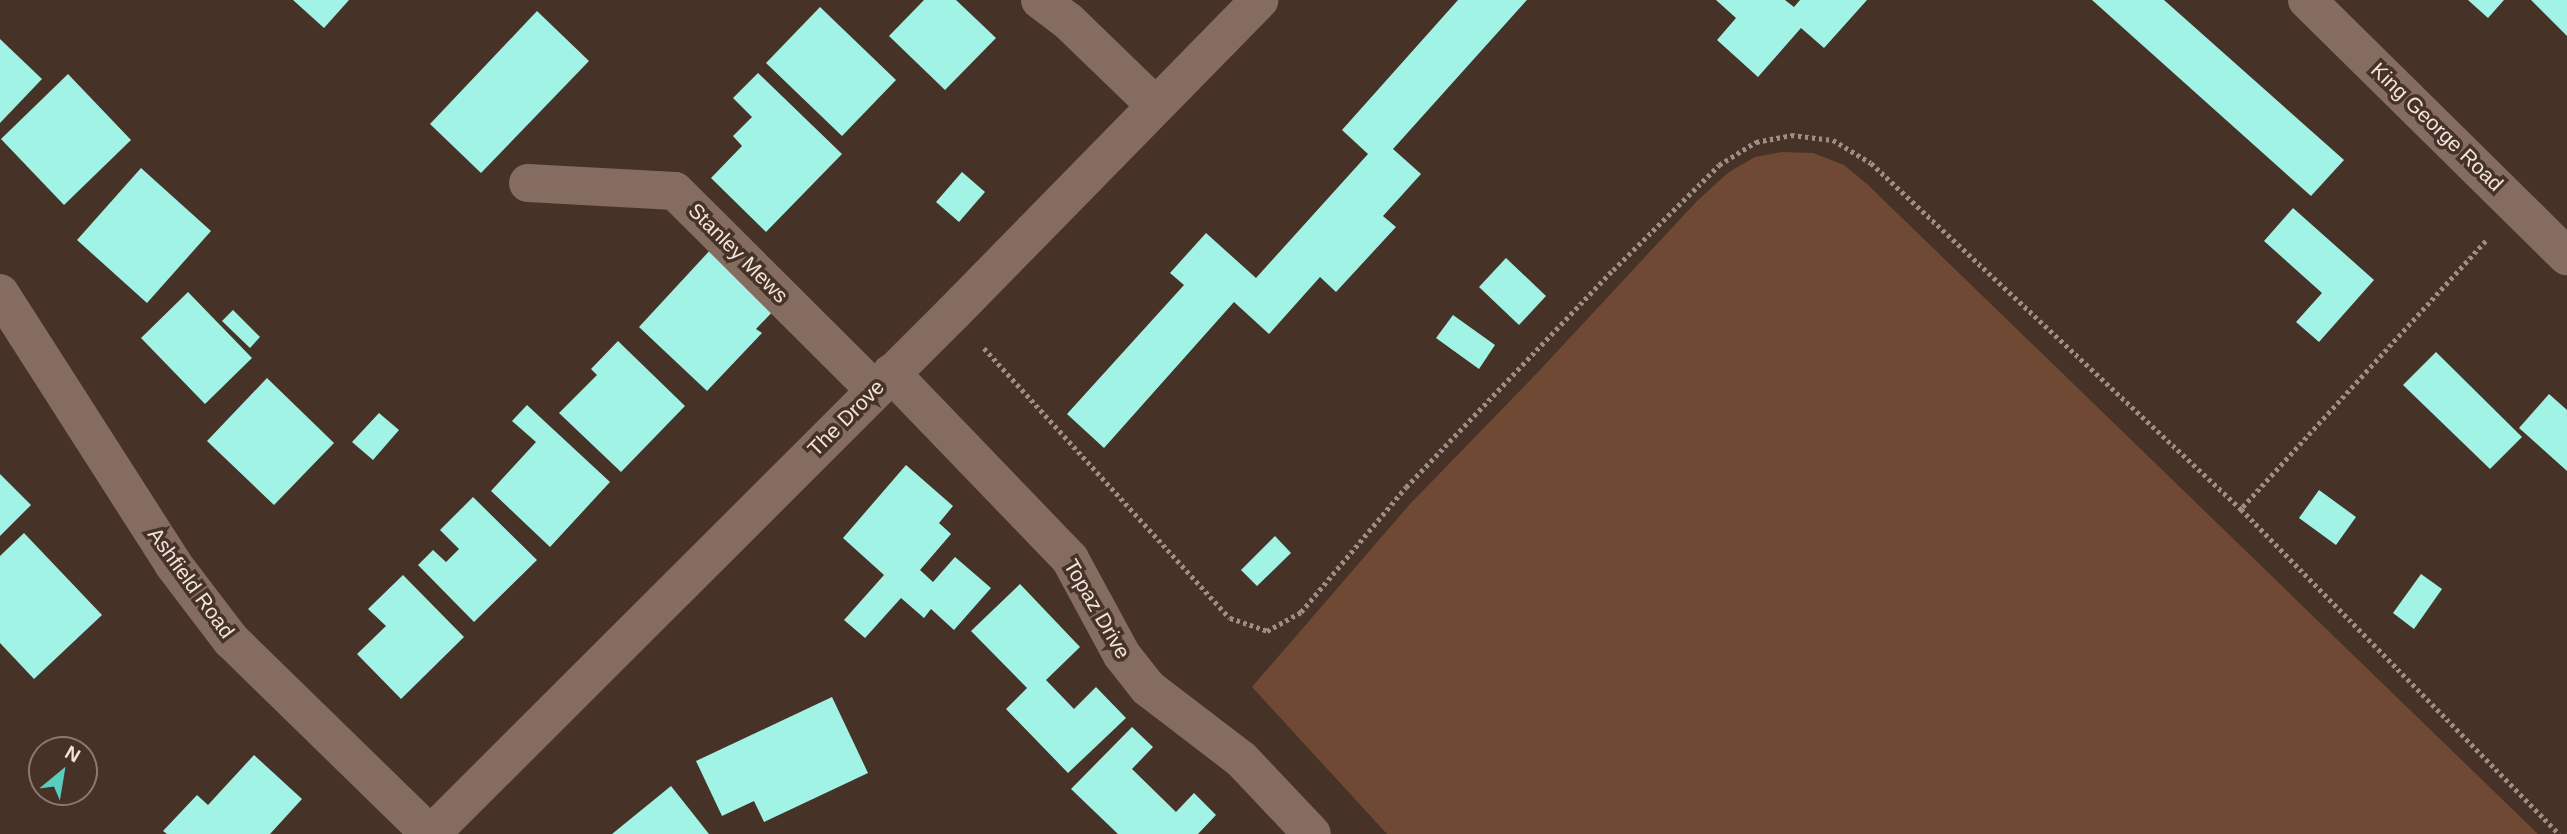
<!DOCTYPE html>
<html>
<head>
<meta charset="utf-8">
<style>
  body { margin:0 }
  #map { position:relative; width:2567px; height:834px; overflow:hidden; background:#473227; font-family:Helvetica,sans-serif }
  div>[style] { position:absolute }
  .green>* { inset:0; background:#6f4933 }
  .building>* { inset:0; background:#a1f3e5 }
  .path>* { height:4.5px; margin-top:-2.25px; transform-origin:0; background:repeating-linear-gradient(90deg,#9f8e84 0 3.5px,transparent 0 7px) }
  .street>* { height:38px; margin:-19px; padding:0 19px; transform-origin:19px; border-radius:19px; background:#846d60 }
  span { translate:-50% -50%; white-space:nowrap; text-align:center; line-height:1.15; -webkit-text-stroke:7px #473227; paint-order:stroke }
  .street-label { font-size:21px; color:#f1e4dc }
  .north { position:absolute; left:28px; top:736px; width:70px; height:70px; box-sizing:border-box; background:#473227; border:2px solid #8b796f; border-radius:50%; rotate:30deg; font-size:19px; font-weight:700; line-height:28px; text-align:center; color:#f1e4dc }
  .north::after { content:''; display:block; margin:auto; width:24px; height:32px; background:#59cebe; clip-path:polygon(50% 0,100% 100%,50% 72%,0 100%) }
</style>
</head>
<body>
<div id="map">
  <div class="green">
    <div style="clip-path:polygon(1782px 152px,1813px 153px,1844px 165px,1867px 184px,2538px 834px,1387px 834px,1252px 687px,1410px 504px,1539px 371px,1697px 201px,1729px 172px,1755px 157px)"></div>
  </div>
  <div class="building">
    <div style="clip-path:polygon(293px 0,349px 0,324px 28px)"></div>
    <div style="clip-path:polygon(924px 0,956px 0,996px 38px,945px 90px,889px 36px)"></div>
    <div style="clip-path:polygon(1458px 0,1527px 0,1393px 149px,1421px 174px,1383px 216px,1396px 227px,1336px 292px,1320px 277px,1269px 334px,1234px 302px,1104px 448px,1067px 414px,1184px 285px,1170px 273px,1206px 233px,1256px 278px,1368px 154px,1342px 130px)"></div>
    <div style="clip-path:polygon(1716px 0,1785px 0,1794px 7px,1800px 0,1867px 0,1824px 48px,1801px 28px,1758px 77px,1717px 40px,1736px 18px)"></div>
    <div style="clip-path:polygon(2092px 0,2164px 0,2344px 160px,2311px 196px)"></div>
    <div style="clip-path:polygon(2468px 0,2504px 0,2488px 18px)"></div>
    <div style="clip-path:polygon(2531px 0,2567px 0,2567px 36px)"></div>
    <div style="clip-path:polygon(820px 7px,896px 80px,842px 136px,766px 63px)"></div>
    <div style="clip-path:polygon(537px 11px,589px 61px,481px 173px,430px 124px)"></div>
    <div style="clip-path:polygon(0 39px,42px 79px,0 123px)"></div>
    <div style="clip-path:polygon(758px 73px,842px 154px,766px 232px,711px 178px,742px 146px,733px 136px,752px 117px,733px 98px)"></div>
    <div style="clip-path:polygon(68px 74px,131px 140px,64px 205px,1px 139px)"></div>
    <div style="clip-path:polygon(141px 168px,211px 231px,147px 303px,77px 240px)"></div>
    <div style="clip-path:polygon(962px 172px,985px 192px,959px 222px,936px 202px)"></div>
    <div style="clip-path:polygon(2293px 208px,2374px 280px,2319px 342px,2296px 322px,2322px 293px,2264px 241px)"></div>
    <div style="clip-path:polygon(713px 247px,777px 307px,756px 329px,762px 333px,707px 391px,639px 327px)"></div>
    <div style="clip-path:polygon(1506px 258px,1546px 296px,1519px 325px,1479px 287px)"></div>
    <div style="clip-path:polygon(188px 292px,252px 358px,205px 404px,141px 338px)"></div>
    <div style="clip-path:polygon(233px 310px,260px 337px,250px 348px,222px 321px)"></div>
    <div style="clip-path:polygon(1453px 315px,1495px 345px,1479px 369px,1436px 338px)"></div>
    <div style="clip-path:polygon(618px 341px,685px 406px,621px 472px,559px 413px,597px 375px,591px 369px)"></div>
    <div style="clip-path:polygon(2436px 352px,2522px 437px,2490px 469px,2403px 385px)"></div>
    <div style="clip-path:polygon(267px 378px,334px 443px,274px 505px,207px 441px)"></div>
    <div style="clip-path:polygon(2549px 394px,2567px 410px,2567px 471px,2519px 428px)"></div>
    <div style="clip-path:polygon(527px 405px,610px 482px,550px 547px,491px 491px,536px 442px,512px 421px)"></div>
    <div style="clip-path:polygon(379px 413px,399px 430px,373px 460px,352px 442px)"></div>
    <div style="clip-path:polygon(906px 465px,953px 506px,939px 523px,951px 534px,920px 570px,933px 582px,955px 557px,991px 588px,954px 630px,931px 609px,924px 618px,901px 598px,865px 638px,844px 620px,884px 575px,843px 538px)"></div>
    <div style="clip-path:polygon(0 474px,31px 505px,0 536px)"></div>
    <div style="clip-path:polygon(2319px 490px,2356px 517px,2336px 545px,2299px 518px)"></div>
    <div style="clip-path:polygon(473px 497px,537px 560px,474px 622px,418px 565px,433px 550px,446px 562px,459px 549px,440px 530px)"></div>
    <div style="clip-path:polygon(24px 533px,102px 615px,34px 679px,0 643px,0 556px)"></div>
    <div style="clip-path:polygon(1275px 536px,1291px 553px,1257px 586px,1241px 570px)"></div>
    <div style="clip-path:polygon(2421px 574px,2442px 589px,2414px 629px,2393px 613px)"></div>
    <div style="clip-path:polygon(403px 575px,464px 637px,401px 699px,357px 654px,386px 626px,368px 609px)"></div>
    <div style="clip-path:polygon(1020px 584px,1080px 647px,1046px 680px,1074px 709px,1096px 687px,1126px 718px,1068px 773px,1006px 709px,1027px 688px,971px 631px)"></div>
    <div style="clip-path:polygon(832px 697px,868px 773px,764px 822px,754px 801px,722px 816px,696px 761px)"></div>
    <div style="clip-path:polygon(1132px 727px,1153px 747px,1132px 769px,1176px 812px,1194px 793px,1216px 815px,1198px 834px,1118px 834px,1071px 789px)"></div>
    <div style="clip-path:polygon(254px 755px,302px 799px,270px 834px,167px 834px,163px 831px,197px 795px,208px 805px)"></div>
    <div style="clip-path:polygon(671px 786px,709px 834px,612px 834px)"></div>
  </div>
  <div class="path">
    <div style="left:2486px;top:241px;width:363px;rotate:132.4deg"></div>
    <div style="left:2241px;top:509px;width:455px;rotate:45.6deg"></div>
    <div style="left:984px;top:348px;width:365px;rotate:47.7deg"></div>
    <div style="left:1230px;top:618px;width:39px;rotate:19deg"></div>
    <div style="left:1267px;top:631px;width:39px;rotate:-29deg"></div>
    <div style="left:1301px;top:612px;width:163px;rotate:-50deg"></div>
    <div style="left:1406px;top:487px;width:300px;rotate:-46.4deg"></div>
    <div style="left:1613px;top:270px;width:149px;rotate:-44.7deg"></div>
    <div style="left:1719px;top:165px;width:44px;rotate:-31.9deg"></div>
    <div style="left:1756px;top:142px;width:36px;rotate:-11deg"></div>
    <div style="left:1791px;top:135px;width:42px;rotate:6.8deg"></div>
    <div style="left:1833px;top:140px;width:44px;rotate:31.2deg"></div>
    <div style="left:1871px;top:163px;width:507px;rotate:43.08deg"></div>
  </div>
  <div class="street">
    <div style="left:1040px;top:0;width:35px;rotate:37deg"></div>
    <div style="left:1068px;top:21px;width:121px;rotate:44deg"></div>
    <div style="left:2307px;top:0;width:365px;rotate:44.6deg"></div>
    <div style="left:528px;top:183px;width:147px;rotate:3.1deg"></div>
    <div style="left:675px;top:191px;width:282px;rotate:44.9deg"></div>
    <div style="left:0;top:293px;width:322px;rotate:57.4deg"></div>
    <div style="left:173px;top:564px;width:96px;rotate:52.7deg"></div>
    <div style="left:231px;top:640px;width:278px;rotate:44.3deg"></div>
    <div style="left:891px;top:373px;width:258px;rotate:46.1deg"></div>
    <div style="left:1070px;top:559px;width:109px;rotate:61.6deg"></div>
    <div style="left:1122px;top:655px;width:42px;rotate:51.8deg"></div>
    <div style="left:1148px;top:688px;width:117px;rotate:37.4deg"></div>
    <div style="left:1241px;top:759px;width:103px;rotate:46.6deg"></div>
    <div style="left:431px;top:834px;width:738px;rotate:-44.95deg"></div>
    <div style="left:953px;top:313px;width:438px;rotate:-45.6deg"></div>
  </div>
  <div class="street-label">
    <span style="left:2437px;top:127px;rotate:44deg">King George Road</span>
    <span style="left:738px;top:253px;rotate:45deg">Stanley Mews</span>
    <span style="left:846px;top:418px;rotate:-45deg">The Drove</span>
    <span style="left:191px;top:583px;rotate:54deg">Ashfield Road</span>
    <span style="left:1097px;top:609px;rotate:60deg">Topaz Drive</span>
  </div>
  <div class="north">N</div>
</div>
</body>
</html>
